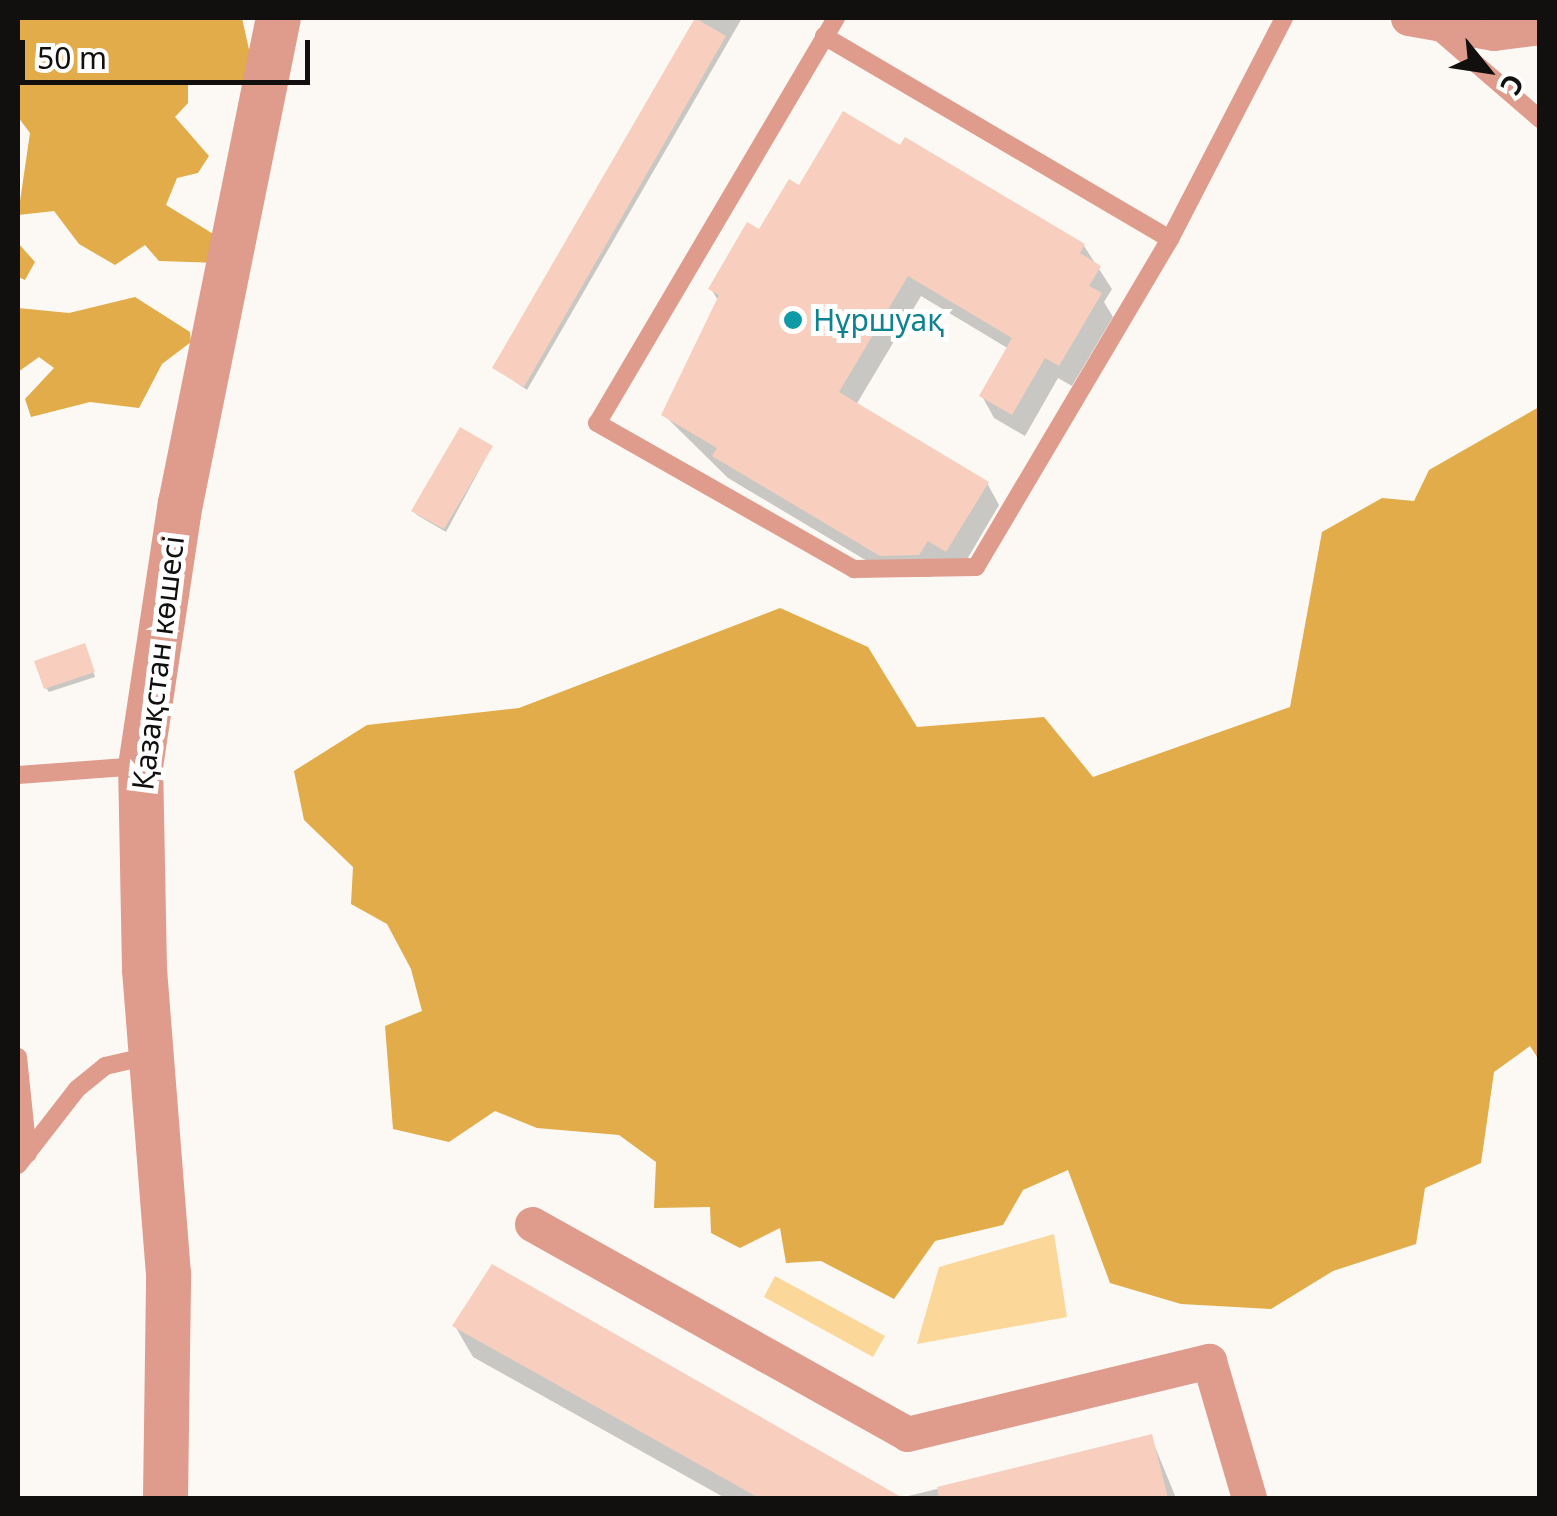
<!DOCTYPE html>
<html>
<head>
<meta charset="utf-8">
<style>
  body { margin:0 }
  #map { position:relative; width:1557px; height:1516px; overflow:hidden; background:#fcf9f4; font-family:"Noto Sans",sans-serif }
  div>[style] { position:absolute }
  .green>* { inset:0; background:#fbd79a }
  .forest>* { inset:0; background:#e1ac49 }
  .shadow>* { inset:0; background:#0003 }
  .building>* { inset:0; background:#f8cfbe }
  .service>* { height:18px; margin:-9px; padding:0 9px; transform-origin:9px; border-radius:9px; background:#df9b8b }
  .minor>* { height:35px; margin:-17.5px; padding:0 17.5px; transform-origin:17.5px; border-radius:17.5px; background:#df9b8b }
  .tertiary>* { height:45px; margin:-22.5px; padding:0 22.5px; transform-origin:22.5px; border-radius:22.5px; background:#df9b8b }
  .dots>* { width:28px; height:28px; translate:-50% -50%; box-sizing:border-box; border:5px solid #fff; border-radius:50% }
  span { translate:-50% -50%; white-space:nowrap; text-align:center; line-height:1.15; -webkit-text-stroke:10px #fff; paint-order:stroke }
  .culture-label { font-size:30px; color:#0d838f }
  .left { translate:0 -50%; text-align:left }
  .street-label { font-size:30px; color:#11100e }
  .frame { position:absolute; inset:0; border:20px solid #11100e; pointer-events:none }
  .north { position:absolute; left:1437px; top:20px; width:100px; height:100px; -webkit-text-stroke:8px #fff; paint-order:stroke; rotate:120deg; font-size:28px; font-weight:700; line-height:40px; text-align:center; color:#11100e }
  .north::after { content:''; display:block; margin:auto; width:35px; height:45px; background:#11100e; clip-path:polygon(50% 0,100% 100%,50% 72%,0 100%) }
  .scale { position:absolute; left:20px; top:40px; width:290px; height:45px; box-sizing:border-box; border:5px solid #11100e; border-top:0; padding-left:12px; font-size:30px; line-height:35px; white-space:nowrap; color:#11100e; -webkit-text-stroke:8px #fff; paint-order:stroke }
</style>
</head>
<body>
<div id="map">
  <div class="green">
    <div style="clip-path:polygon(1054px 1234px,1067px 1317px,917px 1344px,939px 1267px)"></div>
    <div style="clip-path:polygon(775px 1276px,885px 1336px,873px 1357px,764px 1297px)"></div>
  </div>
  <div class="forest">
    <div style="clip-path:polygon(18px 18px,242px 18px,254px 72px,238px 84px,188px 83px,188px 103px,175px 117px,209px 156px,198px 173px,177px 178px,166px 205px,228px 243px,220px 263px,159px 261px,145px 245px,115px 265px,79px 244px,54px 211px,18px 215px,30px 133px,18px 117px)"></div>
    <div style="clip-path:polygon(18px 243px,35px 262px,25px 280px,18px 277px)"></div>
    <div style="clip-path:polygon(135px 297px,190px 332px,191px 342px,162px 364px,139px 408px,90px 402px,31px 417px,25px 399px,54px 368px,39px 357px,18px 372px,18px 308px,69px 313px)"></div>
    <div style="clip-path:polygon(1539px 407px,1539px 1060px,1530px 1046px,1494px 1072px,1481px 1163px,1425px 1188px,1416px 1244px,1333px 1271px,1271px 1309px,1181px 1304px,1110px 1283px,1068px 1170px,1023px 1190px,1003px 1225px,935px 1241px,894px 1299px,821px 1261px,786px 1263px,780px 1228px,740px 1248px,711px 1233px,710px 1207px,654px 1208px,656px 1162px,619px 1135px,537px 1128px,495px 1111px,449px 1142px,393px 1129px,385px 1026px,422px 1011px,411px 969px,387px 924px,351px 904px,353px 867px,304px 820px,294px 771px,367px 725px,519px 708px,780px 608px,868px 647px,917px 727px,1044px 717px,1093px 777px,1290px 707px,1322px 532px,1382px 498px,1414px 501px,1429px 470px)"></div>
  </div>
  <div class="shadow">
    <div style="clip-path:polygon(699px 18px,742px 18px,527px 390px,495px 368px)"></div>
    <div style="clip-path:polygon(800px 189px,1084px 246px,1112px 289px,1104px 302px,1113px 317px,1072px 386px,1058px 378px,1025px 436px,994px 418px,982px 396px,1009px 349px,921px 296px,856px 405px,987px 483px,999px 505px,959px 573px,940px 561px,931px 577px,894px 577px,728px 478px,664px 415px,719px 302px,711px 289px)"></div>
    <div style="clip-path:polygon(491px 448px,446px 532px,417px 515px,414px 511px)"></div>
    <div style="clip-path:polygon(87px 651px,95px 677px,49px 692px,46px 688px)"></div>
    <div style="clip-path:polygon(493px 1267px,900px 1498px,1151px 1437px,1176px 1498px,725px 1498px,473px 1357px,455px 1326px)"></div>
  </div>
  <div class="building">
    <div style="clip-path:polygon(695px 18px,726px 36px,524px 387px,492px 368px)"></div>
    <div style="clip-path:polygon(843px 111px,900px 145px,905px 137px,1085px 244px,1080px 253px,1101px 266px,1089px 286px,1102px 293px,1059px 366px,1045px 358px,1012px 415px,979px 396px,1012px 338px,908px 276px,839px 392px,989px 482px,946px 552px,928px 541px,919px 555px,880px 556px,712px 456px,717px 448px,661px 415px,719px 295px,708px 289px,747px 222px,759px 229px,789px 179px,799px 185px)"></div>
    <div style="clip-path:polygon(460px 427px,493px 446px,444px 529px,411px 511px)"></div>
    <div style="clip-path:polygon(85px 643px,95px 672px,44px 689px,34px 661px)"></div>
    <div style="clip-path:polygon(492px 1264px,545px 1294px,903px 1498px,759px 1498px,452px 1326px)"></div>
    <div style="clip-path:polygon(1152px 1434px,1168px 1498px,939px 1498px,937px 1487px)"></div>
  </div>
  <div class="service">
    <div style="left:836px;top:18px;width:470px;rotate:120.5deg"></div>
    <div style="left:597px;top:423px;width:296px;rotate:29.6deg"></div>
    <div style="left:854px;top:569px;width:122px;rotate:-0.9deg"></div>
    <div style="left:976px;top:567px;width:381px;rotate:-59.4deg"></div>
    <div style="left:1438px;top:31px;width:135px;rotate:40.8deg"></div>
    <div style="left:824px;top:36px;width:401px;rotate:30.4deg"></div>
    <div style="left:1170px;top:239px;width:249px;rotate:-62.7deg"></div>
    <div style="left:18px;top:775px;width:122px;rotate:-4.2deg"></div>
    <div style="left:18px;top:1057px;width:97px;rotate:84.1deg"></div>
    <div style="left:18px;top:1165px;width:96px;rotate:-52.2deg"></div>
    <div style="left:77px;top:1089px;width:36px;rotate:-39deg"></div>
    <div style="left:105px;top:1066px;width:45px;rotate:-12.8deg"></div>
  </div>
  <div class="minor">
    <div style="left:1408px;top:18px;width:87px;rotate:9.9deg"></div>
    <div style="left:1494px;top:33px;width:46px;rotate:-7.4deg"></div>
    <div style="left:532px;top:1224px;width:430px;rotate:29.2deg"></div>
    <div style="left:907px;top:1434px;width:311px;rotate:-13.6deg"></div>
    <div style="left:1209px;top:1361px;width:143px;rotate:73.7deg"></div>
  </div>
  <div class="tertiary">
    <div style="left:165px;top:1498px;width:224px;rotate:-89.2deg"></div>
    <div style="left:168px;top:1274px;width:306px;rotate:-94.5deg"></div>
    <div style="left:144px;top:969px;width:203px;rotate:-91.1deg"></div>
    <div style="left:140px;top:766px;width:266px;rotate:-81.4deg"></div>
    <div style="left:180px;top:503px;width:495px;rotate:-78.6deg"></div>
  </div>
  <div class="dots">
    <div style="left:793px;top:320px;background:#0f9aa8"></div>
  </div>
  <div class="culture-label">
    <span class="left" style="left:813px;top:320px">Нұршуақ</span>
  </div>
  <div class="street-label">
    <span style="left:158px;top:663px;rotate:-83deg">Қазақстан көшесі</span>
  </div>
  <div class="frame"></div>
  <div class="north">С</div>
  <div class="scale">50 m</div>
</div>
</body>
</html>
